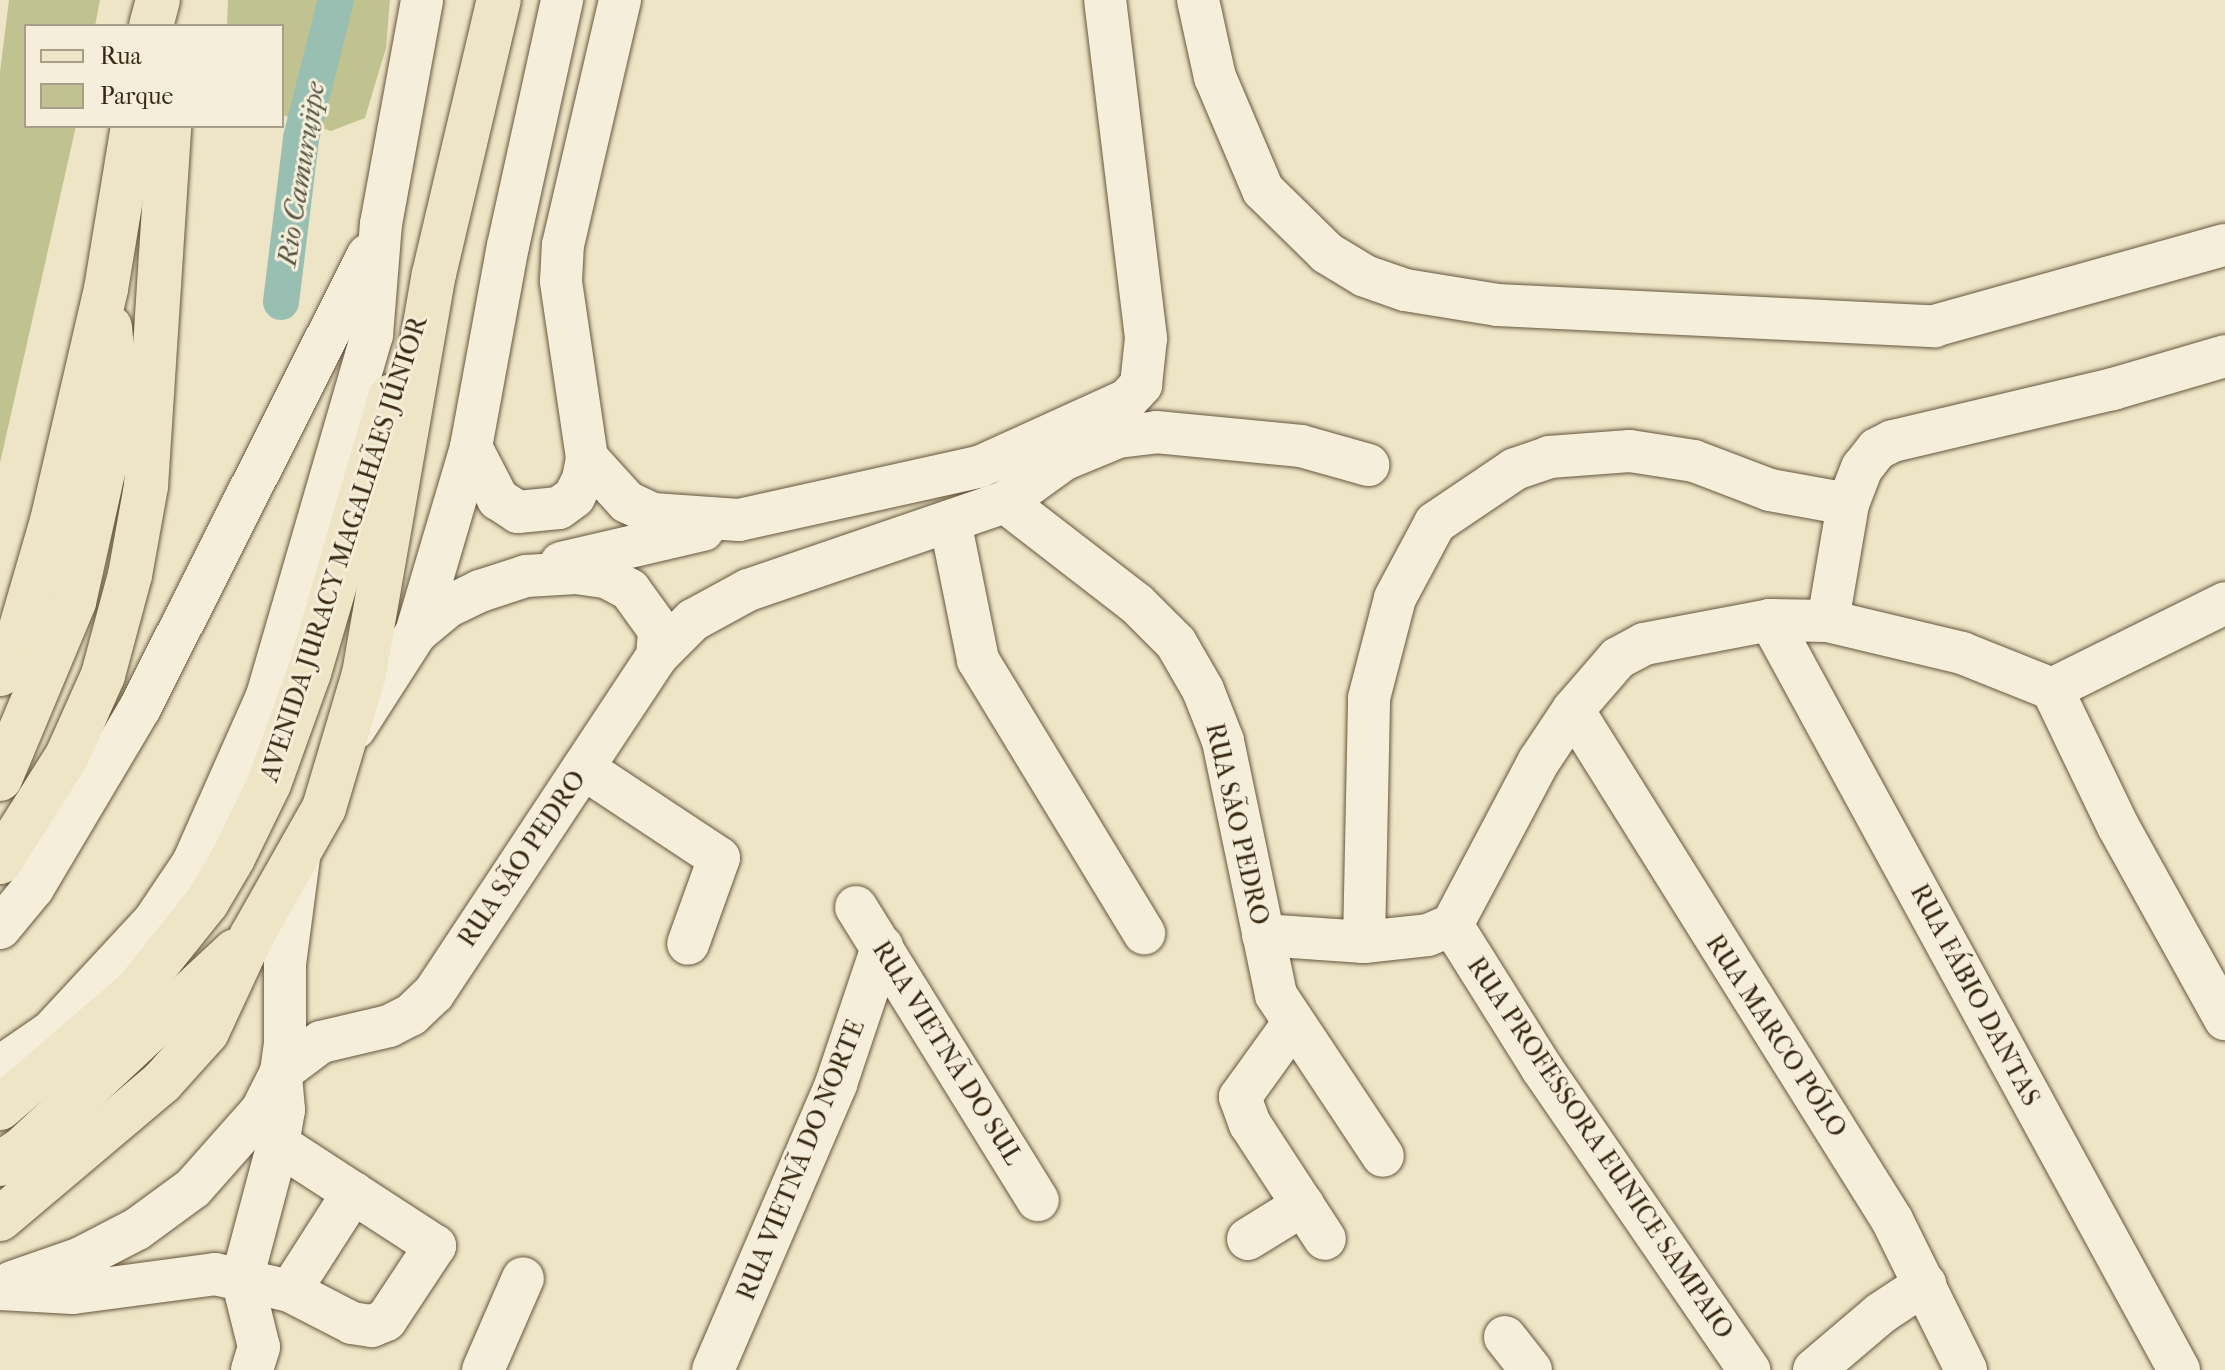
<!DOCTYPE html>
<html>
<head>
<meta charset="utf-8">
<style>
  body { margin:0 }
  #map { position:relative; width:2225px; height:1370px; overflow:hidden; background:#eee5c6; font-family:"IM FELL French Canon",serif }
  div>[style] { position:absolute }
  .green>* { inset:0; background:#c0c290 }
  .canal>* { height:36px; margin:-18px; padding:0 18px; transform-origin:18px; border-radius:18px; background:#99bfb3 }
  .roads { filter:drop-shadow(0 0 2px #66573e) drop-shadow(0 0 2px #66573e) }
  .minor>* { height:42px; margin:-21px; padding:0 21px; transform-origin:21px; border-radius:21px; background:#f4eeda }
  .major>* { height:44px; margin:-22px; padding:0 22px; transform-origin:22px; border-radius:22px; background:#eee5c6 }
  span { translate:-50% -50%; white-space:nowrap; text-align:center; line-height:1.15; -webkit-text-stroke:6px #f4eeda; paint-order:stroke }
  .street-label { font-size:26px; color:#382810 }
  .water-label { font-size:28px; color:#555541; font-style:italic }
  .legend { position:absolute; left:24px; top:24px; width:260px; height:104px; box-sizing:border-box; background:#f4eeda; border:2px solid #a99f89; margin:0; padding:10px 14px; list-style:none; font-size:24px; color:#382810 }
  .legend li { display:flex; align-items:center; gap:16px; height:40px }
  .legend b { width:40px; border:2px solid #a99f89 }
</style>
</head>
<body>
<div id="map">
  <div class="green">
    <div style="clip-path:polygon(9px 0,100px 0,95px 26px,26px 26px,26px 126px,76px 126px,0 463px,0 72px)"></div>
    <div style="clip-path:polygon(228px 0,390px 0,386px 48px,365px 118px,331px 131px,282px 115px,282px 26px,227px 26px)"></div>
  </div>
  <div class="canal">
    <div style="left:281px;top:302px;width:165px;rotate:-83deg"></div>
    <div style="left:301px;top:138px;width:142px;rotate:-75.8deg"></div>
  </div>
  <div class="roads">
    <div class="minor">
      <div style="left:1198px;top:0;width:79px;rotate:77.6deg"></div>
      <div style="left:1215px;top:77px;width:123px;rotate:67deg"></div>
      <div style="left:1263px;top:190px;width:90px;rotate:44.5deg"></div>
      <div style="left:1327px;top:253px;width:44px;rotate:31.2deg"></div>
      <div style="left:1365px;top:276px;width:42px;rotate:19.3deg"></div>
      <div style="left:1405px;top:290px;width:94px;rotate:9.2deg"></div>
      <div style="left:1498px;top:305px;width:437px;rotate:2.8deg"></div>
      <div style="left:1934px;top:326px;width:302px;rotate:-15.6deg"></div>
      <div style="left:471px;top:447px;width:59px;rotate:62.6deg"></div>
      <div style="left:498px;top:499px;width:24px;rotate:33deg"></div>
      <div style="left:518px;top:512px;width:41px;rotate:-5.6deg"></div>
      <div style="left:559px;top:508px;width:19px;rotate:-36deg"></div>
      <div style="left:574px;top:497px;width:20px;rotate:-63deg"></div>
      <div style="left:583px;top:479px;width:21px;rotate:-79deg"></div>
      <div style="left:587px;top:458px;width:179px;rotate:-98.4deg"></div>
      <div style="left:561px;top:281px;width:36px;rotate:-87deg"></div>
      <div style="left:563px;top:245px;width:252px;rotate:-76.9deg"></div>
      <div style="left:587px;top:458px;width:59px;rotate:47.7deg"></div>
      <div style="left:627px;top:502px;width:29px;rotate:25deg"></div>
      <div style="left:653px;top:514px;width:86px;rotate:4deg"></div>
      <div style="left:739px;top:520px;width:246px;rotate:-12.5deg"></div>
      <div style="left:979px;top:467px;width:162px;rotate:-24.4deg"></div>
      <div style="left:1127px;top:400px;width:21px;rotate:-47deg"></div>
      <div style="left:1141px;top:385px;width:47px;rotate:-83.9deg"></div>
      <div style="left:1146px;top:338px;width:340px;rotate:-96.9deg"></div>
      <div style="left:1005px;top:502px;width:167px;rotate:37.7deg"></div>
      <div style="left:1137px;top:604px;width:55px;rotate:45deg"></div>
      <div style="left:1176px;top:643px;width:54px;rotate:60.1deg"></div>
      <div style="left:1203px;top:690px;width:55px;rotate:68.6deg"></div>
      <div style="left:1223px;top:741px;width:259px;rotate:78.2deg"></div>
      <div style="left:1276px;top:995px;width:193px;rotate:56.4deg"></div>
      <div style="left:950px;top:521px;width:142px;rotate:78.6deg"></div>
      <div style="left:978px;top:660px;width:320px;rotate:58.7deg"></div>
      <div style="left:561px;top:563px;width:146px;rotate:-13.1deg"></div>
      <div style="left:1770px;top:620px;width:854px;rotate:61.39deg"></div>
      <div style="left:1828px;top:621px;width:119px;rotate:-80.3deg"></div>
      <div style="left:1848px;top:504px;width:39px;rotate:-69deg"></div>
      <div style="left:1862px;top:468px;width:24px;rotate:-52deg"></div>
      <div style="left:1877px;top:449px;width:18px;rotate:-27deg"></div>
      <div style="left:1893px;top:441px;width:226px;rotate:-13.3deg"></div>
      <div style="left:2113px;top:389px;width:117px;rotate:-16.4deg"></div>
      <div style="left:416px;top:633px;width:40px;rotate:-40deg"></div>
      <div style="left:447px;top:607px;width:37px;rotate:-26deg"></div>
      <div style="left:480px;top:591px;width:48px;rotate:-18.1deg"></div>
      <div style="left:526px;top:576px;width:50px;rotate:-3.4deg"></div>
      <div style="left:576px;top:573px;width:30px;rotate:8deg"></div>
      <div style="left:606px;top:577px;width:27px;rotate:28deg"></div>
      <div style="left:630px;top:590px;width:49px;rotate:54.1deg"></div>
      <div style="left:659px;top:630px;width:26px;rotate:94deg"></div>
      <div style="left:2052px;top:689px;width:152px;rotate:64.3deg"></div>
      <div style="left:2118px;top:826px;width:221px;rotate:61deg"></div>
      <div style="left:2052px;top:689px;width:193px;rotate:-26.4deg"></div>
      <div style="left:1573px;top:710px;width:602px;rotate:57.97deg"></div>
      <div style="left:1892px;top:1220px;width:167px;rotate:63.7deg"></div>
      <div style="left:355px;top:728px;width:113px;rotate:-57.3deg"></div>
      <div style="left:416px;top:633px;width:194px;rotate:-73.5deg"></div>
      <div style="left:471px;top:447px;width:204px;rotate:-79.6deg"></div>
      <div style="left:508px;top:246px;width:252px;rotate:-77.6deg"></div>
      <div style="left:583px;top:768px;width:163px;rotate:33.5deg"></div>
      <div style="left:719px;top:858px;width:91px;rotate:109.8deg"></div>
      <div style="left:856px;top:907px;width:345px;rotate:58.2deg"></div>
      <div style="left:1452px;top:925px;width:168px;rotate:57.9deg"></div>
      <div style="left:1541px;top:1067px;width:368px;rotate:55.5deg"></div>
      <div style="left:0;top:928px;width:52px;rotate:-50.5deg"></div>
      <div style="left:33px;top:888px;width:209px;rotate:-59.3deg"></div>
      <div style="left:140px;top:708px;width:507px;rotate:-63.28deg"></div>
      <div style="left:1263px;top:935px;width:101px;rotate:4deg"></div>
      <div style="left:1364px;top:942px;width:64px;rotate:-6.2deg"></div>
      <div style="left:1428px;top:935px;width:26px;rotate:-23deg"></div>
      <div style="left:1452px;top:925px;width:186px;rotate:-62.1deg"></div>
      <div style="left:1539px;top:761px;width:61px;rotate:-56.3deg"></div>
      <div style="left:1573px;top:710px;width:69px;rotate:-49.1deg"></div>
      <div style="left:1618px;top:658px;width:30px;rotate:-28deg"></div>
      <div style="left:1644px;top:644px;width:128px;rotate:-10.8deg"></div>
      <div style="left:1770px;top:620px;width:58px;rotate:1deg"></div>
      <div style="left:1828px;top:621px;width:138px;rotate:13.4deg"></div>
      <div style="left:1962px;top:653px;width:97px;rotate:21.8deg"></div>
      <div style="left:1364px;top:942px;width:244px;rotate:-88.8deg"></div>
      <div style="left:1369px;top:698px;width:103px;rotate:-75.4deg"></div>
      <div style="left:1395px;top:598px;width:85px;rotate:-61.9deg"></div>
      <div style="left:1435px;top:523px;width:97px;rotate:-34deg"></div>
      <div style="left:1515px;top:469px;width:36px;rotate:-19deg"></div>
      <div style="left:1549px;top:457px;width:81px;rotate:-4.2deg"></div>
      <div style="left:1630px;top:451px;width:65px;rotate:8.9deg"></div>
      <div style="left:1694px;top:461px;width:81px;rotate:20.9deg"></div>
      <div style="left:1770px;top:490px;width:79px;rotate:10.2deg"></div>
      <div style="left:1292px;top:1025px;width:89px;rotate:125.8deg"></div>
      <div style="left:1240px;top:1097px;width:29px;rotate:70deg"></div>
      <div style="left:1250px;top:1124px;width:137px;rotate:56.9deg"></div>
      <div style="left:0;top:1067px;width:62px;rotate:-34.5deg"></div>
      <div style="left:51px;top:1032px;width:151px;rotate:-47.1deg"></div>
      <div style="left:154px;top:921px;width:70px;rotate:-56.1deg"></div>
      <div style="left:193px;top:863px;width:183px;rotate:-66.1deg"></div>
      <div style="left:267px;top:696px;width:376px;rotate:-73.8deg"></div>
      <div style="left:372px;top:335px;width:111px;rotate:-85.4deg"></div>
      <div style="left:381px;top:224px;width:228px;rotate:-79.6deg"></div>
      <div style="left:1248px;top:1239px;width:65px;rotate:-31.7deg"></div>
      <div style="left:12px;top:1282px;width:73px;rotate:-19.2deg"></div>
      <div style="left:81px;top:1258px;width:63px;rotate:-27.4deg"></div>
      <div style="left:137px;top:1229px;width:69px;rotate:-36.2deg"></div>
      <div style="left:193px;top:1188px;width:104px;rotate:-48.5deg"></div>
      <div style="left:262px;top:1110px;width:42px;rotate:-63.4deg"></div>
      <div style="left:281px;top:1072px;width:28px;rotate:-82deg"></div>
      <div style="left:285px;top:1044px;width:80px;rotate:-90deg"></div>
      <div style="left:285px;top:964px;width:108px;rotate:-82.5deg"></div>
      <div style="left:0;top:1289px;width:73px;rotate:3.1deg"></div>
      <div style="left:73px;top:1293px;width:143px;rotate:-7.6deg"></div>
      <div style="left:215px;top:1274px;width:77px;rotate:12.8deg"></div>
      <div style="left:290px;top:1291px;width:70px;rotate:27.3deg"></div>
      <div style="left:352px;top:1323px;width:20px;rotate:9deg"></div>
      <div style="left:372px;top:1326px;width:15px;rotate:-23deg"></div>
      <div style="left:386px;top:1320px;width:89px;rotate:-56.5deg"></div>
      <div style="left:435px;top:1246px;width:187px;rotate:-147deg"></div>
      <div style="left:290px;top:1291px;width:117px;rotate:-57.3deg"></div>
      <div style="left:1505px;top:1337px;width:42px;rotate:51.8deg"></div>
      <div style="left:252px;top:1370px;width:24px;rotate:-73deg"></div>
      <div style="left:259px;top:1347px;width:70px;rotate:-104deg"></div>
      <div style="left:242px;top:1279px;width:140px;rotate:-75.1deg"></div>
      <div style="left:278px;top:1144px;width:35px;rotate:-80deg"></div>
      <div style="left:284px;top:1110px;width:38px;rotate:-95deg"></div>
      <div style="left:281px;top:1072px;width:50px;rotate:-36.9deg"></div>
      <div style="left:321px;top:1042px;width:70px;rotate:-13.2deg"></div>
      <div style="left:389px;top:1026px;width:25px;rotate:-27deg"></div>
      <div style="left:411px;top:1015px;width:32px;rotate:-44deg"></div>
      <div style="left:434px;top:993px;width:404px;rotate:-56.5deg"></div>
      <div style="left:657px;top:656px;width:51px;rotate:-45deg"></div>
      <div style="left:693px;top:620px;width:63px;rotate:-28.6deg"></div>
      <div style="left:748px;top:590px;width:272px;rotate:-18.9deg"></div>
      <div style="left:1005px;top:502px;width:72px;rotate:-35.9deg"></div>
      <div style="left:1063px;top:460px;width:60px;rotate:-22.7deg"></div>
      <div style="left:1118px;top:437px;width:38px;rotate:-7deg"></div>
      <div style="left:1156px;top:432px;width:146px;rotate:5.5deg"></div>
      <div style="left:1301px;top:446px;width:70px;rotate:15.8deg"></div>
      <div style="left:483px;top:1370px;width:100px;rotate:-66.5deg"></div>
      <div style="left:713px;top:1370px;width:311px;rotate:-66.7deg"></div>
      <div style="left:836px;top:1084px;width:145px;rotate:-71.4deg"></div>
      <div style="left:1814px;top:1370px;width:88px;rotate:-40.4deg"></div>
      <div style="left:1881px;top:1313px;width:53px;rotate:-33.4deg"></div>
    </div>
    <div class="major">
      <div style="left:151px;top:26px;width:27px;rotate:-75deg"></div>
      <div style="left:0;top:674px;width:47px;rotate:-65.1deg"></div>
      <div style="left:20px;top:631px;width:115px;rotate:-73.8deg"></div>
      <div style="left:52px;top:521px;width:238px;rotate:-76.9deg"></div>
      <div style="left:106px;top:289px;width:165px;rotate:-80.6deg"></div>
      <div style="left:0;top:779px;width:192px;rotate:-67.3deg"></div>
      <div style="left:74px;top:602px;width:197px;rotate:-77.4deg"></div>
      <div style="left:117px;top:410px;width:83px;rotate:-94.8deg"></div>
      <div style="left:0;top:862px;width:125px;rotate:-57.7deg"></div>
      <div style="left:67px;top:756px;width:89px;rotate:-66deg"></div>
      <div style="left:103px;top:675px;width:104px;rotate:-74.9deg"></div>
      <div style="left:130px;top:575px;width:90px;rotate:-79.8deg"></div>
      <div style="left:146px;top:486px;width:361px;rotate:-86.3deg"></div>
      <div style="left:0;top:1108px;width:178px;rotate:-40.7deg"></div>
      <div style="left:135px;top:992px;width:115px;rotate:-51.3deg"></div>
      <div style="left:207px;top:902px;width:51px;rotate:-59.4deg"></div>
      <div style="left:233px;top:858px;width:82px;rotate:-64.1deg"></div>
      <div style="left:269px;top:784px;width:118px;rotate:-70.2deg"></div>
      <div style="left:309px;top:673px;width:288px;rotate:-73.6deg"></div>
      <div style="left:0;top:1164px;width:25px;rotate:-34deg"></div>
      <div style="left:21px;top:1150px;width:292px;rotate:-42.9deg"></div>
      <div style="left:0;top:1219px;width:212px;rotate:-40.2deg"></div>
      <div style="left:162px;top:1082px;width:67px;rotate:-48deg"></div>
      <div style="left:207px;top:1032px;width:105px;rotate:-65.1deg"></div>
      <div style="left:251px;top:937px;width:148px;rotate:-60.5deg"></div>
      <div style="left:324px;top:808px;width:140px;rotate:-73.4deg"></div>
      <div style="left:364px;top:674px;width:406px;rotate:-80.1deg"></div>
      <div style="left:434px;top:274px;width:282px;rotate:-76.7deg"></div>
    </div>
  </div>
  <div class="street-label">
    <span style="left:344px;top:549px;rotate:-72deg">AVENIDA JURACY MAGALHÃES JÚNIOR</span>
    <span style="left:1237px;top:824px;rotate:77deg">RUA SÃO PEDRO</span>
    <span style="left:522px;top:859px;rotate:-56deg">RUA SÃO PEDRO</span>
    <span style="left:1975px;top:995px;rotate:62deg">RUA FÁBIO DANTAS</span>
    <span style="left:1776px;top:1036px;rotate:57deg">RUA MARCO PÓLO</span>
    <span style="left:947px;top:1053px;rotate:58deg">RUA VIETNÃ DO SUL</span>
    <span style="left:1600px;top:1148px;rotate:56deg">RUA PROFESSORA EUNICE SAMPAIO</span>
    <span style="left:801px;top:1160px;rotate:-68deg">RUA VIETNÃ DO NORTE</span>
  </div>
  <div class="water-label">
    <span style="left:301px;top:174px;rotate:-81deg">Rio Camurujipe</span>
  </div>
  <ul class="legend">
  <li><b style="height:10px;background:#eee5c6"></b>Rua</li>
  <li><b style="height:22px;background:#c0c290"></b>Parque</li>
  </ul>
</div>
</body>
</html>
